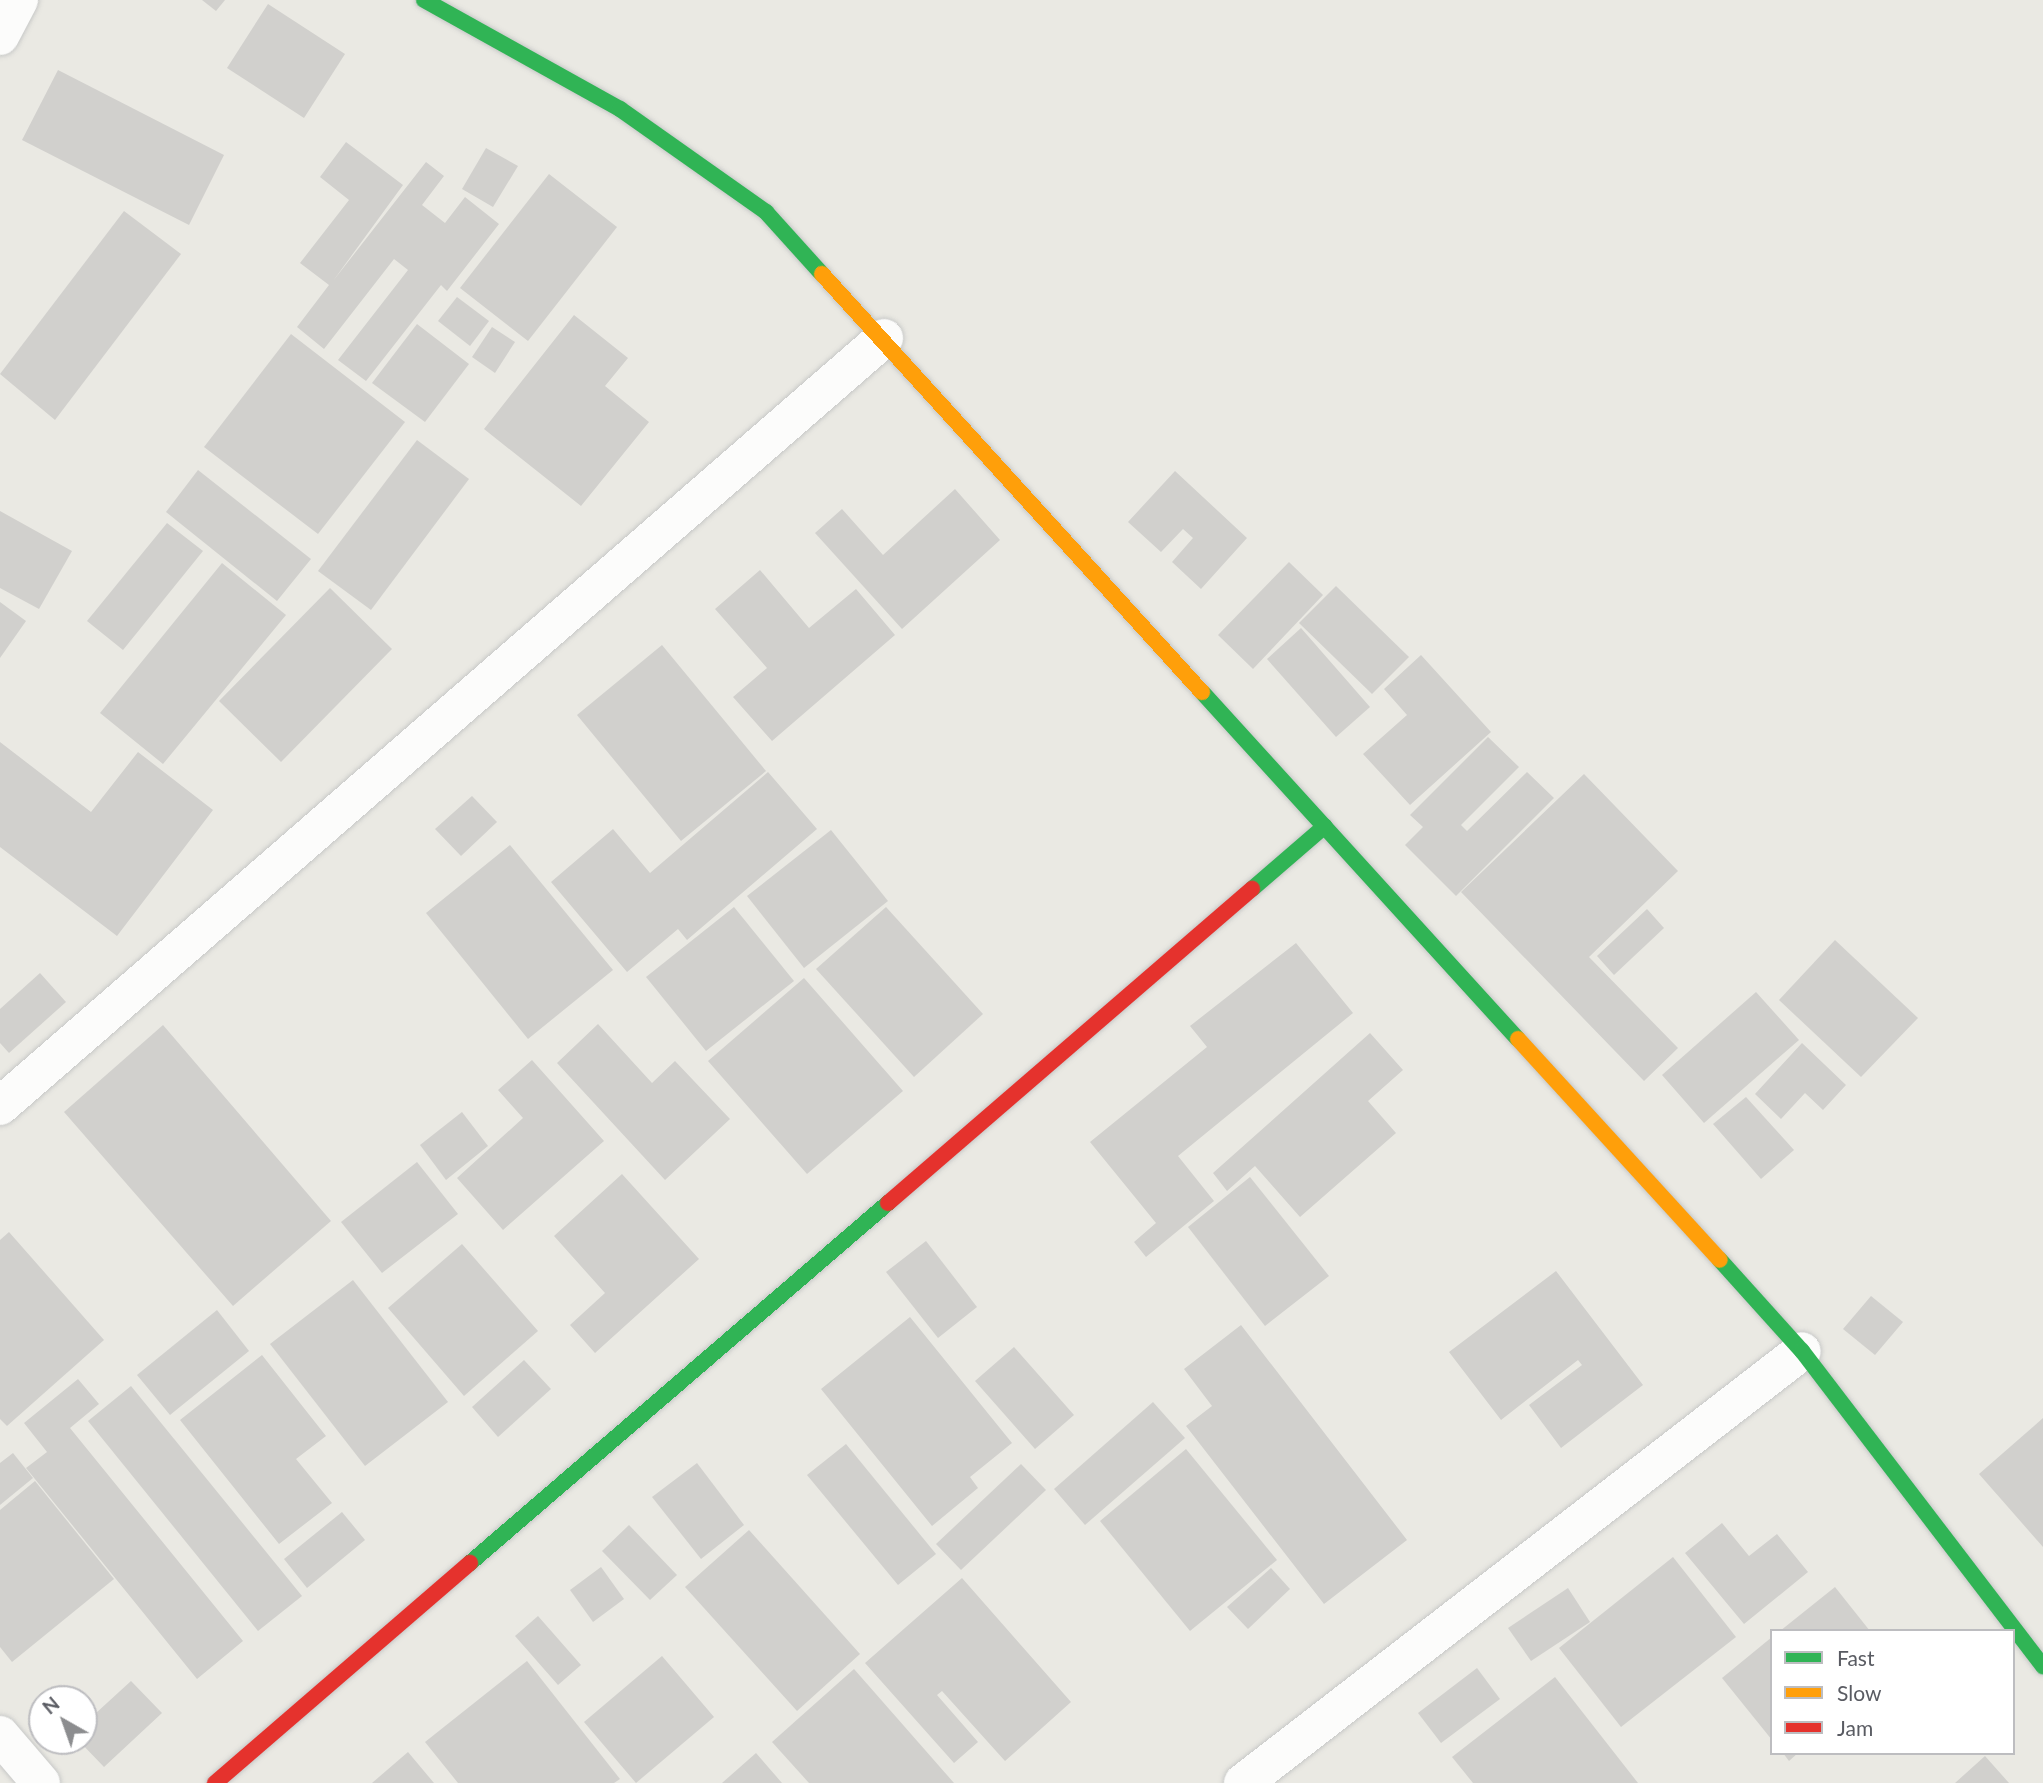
<!DOCTYPE html>
<html>
<head>
<meta charset="utf-8">
<style>
  body { margin:0 }
  #map { position:relative; width:2043px; height:1783px; overflow:hidden; background:#eae9e3; font-family:Lato,sans-serif }
  div>[style] { position:absolute }
  .building>* { inset:0; background:#d1d0cd }
  .roads { filter:drop-shadow(0 0 2px #c7c8c7) drop-shadow(0 0 2px #c7c8c7) }
  .street>* { height:38px; margin:-19px; padding:0 19px; transform-origin:19px; border-radius:19px; background:#fcfcfb }
  .fast>* { height:16px; margin:-8px; padding:0 8px; transform-origin:8px; border-radius:8px; background:#30b455 }
  .slow>* { height:16px; margin:-8px; padding:0 8px; transform-origin:8px; border-radius:8px; background:#ff9f0a }
  .jam>* { height:16px; margin:-8px; padding:0 8px; transform-origin:8px; border-radius:8px; background:#e5322d }
  span { translate:-50% -50%; white-space:nowrap; text-align:center; line-height:1.15; -webkit-text-stroke:6px #fff; paint-order:stroke }
  .legend { position:absolute; left:1770px; top:1629px; width:245px; height:126px; box-sizing:border-box; background:#fff; border:2px solid #bdbdc0; margin:0; padding:9px 12px; list-style:none; font-size:21px; color:#595b62 }
  .legend li { display:flex; align-items:center; gap:14px; height:35px }
  .legend b { width:35px; border:2px solid #bdbdc0 }
  .north { position:absolute; left:28px; top:1685px; width:70px; height:70px; box-sizing:border-box; background:#fff; border:2px solid #bdbdc0; border-radius:50%; rotate:320deg; font-size:19px; font-weight:700; line-height:28px; text-align:center; color:#595b62 }
  .north::after { content:''; display:block; margin:auto; width:24px; height:32px; background:#8c8d8f; clip-path:polygon(50% 0,100% 100%,50% 72%,0 100%) }
</style>
</head>
<body>
<div id="map">
  <div class="building">
    <div style="clip-path:polygon(202px 0,225px 0,216px 11px)"></div>
    <div style="clip-path:polygon(268px 4px,345px 54px,304px 118px,227px 68px)"></div>
    <div style="clip-path:polygon(58px 70px,224px 155px,189px 225px,22px 140px)"></div>
    <div style="clip-path:polygon(346px 142px,403px 185px,333px 281px,426px 162px,444px 176px,422px 205px,445px 223px,465px 197px,499px 224px,447px 291px,441px 285px,366px 381px,338px 360px,408px 270px,394px 259px,324px 349px,297px 327px,329px 285px,300px 263px,349px 200px,320px 177px)"></div>
    <div style="clip-path:polygon(486px 148px,518px 166px,493px 207px,462px 189px)"></div>
    <div style="clip-path:polygon(549px 174px,617px 227px,528px 341px,460px 288px)"></div>
    <div style="clip-path:polygon(124px 211px,181px 254px,55px 420px,0 374px)"></div>
    <div style="clip-path:polygon(457px 297px,489px 321px,470px 346px,438px 321px)"></div>
    <div style="clip-path:polygon(574px 315px,628px 358px,605px 386px,649px 422px,581px 506px,484px 429px)"></div>
    <div style="clip-path:polygon(417px 324px,469px 364px,425px 422px,372px 383px)"></div>
    <div style="clip-path:polygon(492px 327px,515px 342px,495px 373px,472px 357px)"></div>
    <div style="clip-path:polygon(291px 334px,405px 422px,318px 534px,204px 447px)"></div>
    <div style="clip-path:polygon(417px 440px,469px 479px,371px 610px,318px 571px)"></div>
    <div style="clip-path:polygon(198px 470px,311px 559px,277px 601px,166px 512px)"></div>
    <div style="clip-path:polygon(1175px 471px,1247px 538px,1201px 589px,1172px 562px,1193px 538px,1183px 529px,1161px 552px,1128px 522px)"></div>
    <div style="clip-path:polygon(955px 489px,1000px 540px,902px 629px,815px 533px,842px 509px,883px 555px)"></div>
    <div style="clip-path:polygon(0 511px,72px 551px,39px 609px,0 588px)"></div>
    <div style="clip-path:polygon(167px 523px,203px 551px,123px 650px,87px 621px)"></div>
    <div style="clip-path:polygon(1289px 562px,1323px 595px,1253px 669px,1218px 635px)"></div>
    <div style="clip-path:polygon(222px 563px,286px 615px,163px 764px,100px 713px)"></div>
    <div style="clip-path:polygon(760px 570px,809px 628px,856px 589px,895px 635px,772px 741px,733px 697px,767px 668px,715px 609px)"></div>
    <div style="clip-path:polygon(1336px 586px,1409px 657px,1372px 694px,1299px 623px)"></div>
    <div style="clip-path:polygon(330px 588px,392px 649px,281px 762px,219px 701px)"></div>
    <div style="clip-path:polygon(0 602px,26px 621px,0 658px)"></div>
    <div style="clip-path:polygon(1301px 628px,1370px 707px,1336px 737px,1267px 659px)"></div>
    <div style="clip-path:polygon(662px 645px,766px 771px,681px 841px,577px 715px)"></div>
    <div style="clip-path:polygon(1421px 655px,1491px 732px,1410px 805px,1363px 754px,1407px 715px,1384px 689px)"></div>
    <div style="clip-path:polygon(1488px 737px,1519px 767px,1461px 825px,1467px 831px,1527px 772px,1554px 798px,1456px 896px,1405px 845px,1423px 827px,1410px 815px)"></div>
    <div style="clip-path:polygon(0 742px,91px 812px,138px 752px,213px 810px,117px 936px,0 847px)"></div>
    <div style="clip-path:polygon(768px 772px,817px 829px,687px 940px,678px 929px,627px 972px,551px 882px,613px 829px,650px 873px)"></div>
    <div style="clip-path:polygon(1584px 774px,1678px 871px,1589px 957px,1678px 1048px,1644px 1081px,1461px 892px)"></div>
    <div style="clip-path:polygon(472px 796px,497px 822px,461px 856px,435px 829px)"></div>
    <div style="clip-path:polygon(831px 830px,888px 901px,804px 968px,747px 896px)"></div>
    <div style="clip-path:polygon(510px 845px,613px 970px,528px 1039px,426px 913px)"></div>
    <div style="clip-path:polygon(734px 907px,794px 981px,706px 1051px,646px 977px)"></div>
    <div style="clip-path:polygon(886px 907px,983px 1014px,914px 1077px,816px 969px)"></div>
    <div style="clip-path:polygon(1647px 909px,1664px 928px,1614px 975px,1597px 956px)"></div>
    <div style="clip-path:polygon(1835px 940px,1918px 1018px,1861px 1077px,1779px 1000px)"></div>
    <div style="clip-path:polygon(1296px 943px,1353px 1013px,1178px 1156px,1214px 1201px,1146px 1257px,1134px 1242px,1156px 1223px,1090px 1142px,1207px 1047px,1190px 1026px)"></div>
    <div style="clip-path:polygon(40px 973px,66px 1002px,9px 1053px,0 1043px,0 1009px)"></div>
    <div style="clip-path:polygon(804px 978px,903px 1091px,807px 1174px,708px 1061px)"></div>
    <div style="clip-path:polygon(1756px 992px,1799px 1040px,1704px 1123px,1662px 1075px)"></div>
    <div style="clip-path:polygon(598px 1024px,652px 1083px,675px 1061px,730px 1119px,665px 1180px,557px 1063px)"></div>
    <div style="clip-path:polygon(163px 1025px,331px 1221px,233px 1306px,64px 1112px)"></div>
    <div style="clip-path:polygon(1370px 1033px,1403px 1070px,1368px 1101px,1396px 1133px,1300px 1217px,1255px 1166px,1227px 1191px,1213px 1173px)"></div>
    <div style="clip-path:polygon(1802px 1043px,1846px 1085px,1823px 1110px,1805px 1093px,1781px 1119px,1755px 1094px)"></div>
    <div style="clip-path:polygon(532px 1060px,604px 1141px,503px 1230px,457px 1178px,523px 1118px,498px 1090px)"></div>
    <div style="clip-path:polygon(1746px 1097px,1794px 1150px,1761px 1179px,1713px 1124px)"></div>
    <div style="clip-path:polygon(462px 1112px,488px 1146px,446px 1180px,420px 1145px)"></div>
    <div style="clip-path:polygon(417px 1162px,458px 1214px,382px 1273px,341px 1222px)"></div>
    <div style="clip-path:polygon(622px 1174px,699px 1259px,595px 1353px,570px 1325px,605px 1293px,554px 1236px)"></div>
    <div style="clip-path:polygon(1250px 1177px,1329px 1276px,1265px 1326px,1188px 1227px)"></div>
    <div style="clip-path:polygon(9px 1232px,104px 1340px,7px 1426px,0 1419px,0 1240px)"></div>
    <div style="clip-path:polygon(926px 1241px,977px 1307px,938px 1338px,886px 1272px)"></div>
    <div style="clip-path:polygon(462px 1244px,538px 1331px,464px 1396px,388px 1308px)"></div>
    <div style="clip-path:polygon(1556px 1271px,1643px 1385px,1561px 1448px,1529px 1405px,1582px 1365px,1578px 1360px,1501px 1420px,1449px 1352px)"></div>
    <div style="clip-path:polygon(353px 1280px,448px 1402px,365px 1466px,270px 1344px)"></div>
    <div style="clip-path:polygon(1871px 1296px,1903px 1322px,1875px 1355px,1843px 1329px)"></div>
    <div style="clip-path:polygon(217px 1310px,249px 1351px,170px 1415px,137px 1375px)"></div>
    <div style="clip-path:polygon(910px 1317px,1012px 1443px,970px 1477px,978px 1488px,932px 1526px,821px 1389px)"></div>
    <div style="clip-path:polygon(1241px 1325px,1407px 1540px,1324px 1604px,1186px 1426px,1212px 1406px,1184px 1369px)"></div>
    <div style="clip-path:polygon(1014px 1347px,1074px 1415px,1035px 1449px,975px 1381px)"></div>
    <div style="clip-path:polygon(262px 1355px,326px 1436px,296px 1459px,332px 1503px,279px 1544px,180px 1420px)"></div>
    <div style="clip-path:polygon(524px 1360px,551px 1389px,498px 1437px,472px 1407px)"></div>
    <div style="clip-path:polygon(78px 1379px,99px 1404px,70px 1428px,243px 1641px,197px 1679px,26px 1468px,47px 1452px,24px 1423px)"></div>
    <div style="clip-path:polygon(131px 1386px,302px 1596px,258px 1631px,88px 1421px)"></div>
    <div style="clip-path:polygon(1153px 1402px,1185px 1438px,1085px 1525px,1054px 1489px)"></div>
    <div style="clip-path:polygon(2043px 1418px,2043px 1547px,1979px 1474px)"></div>
    <div style="clip-path:polygon(846px 1444px,936px 1554px,898px 1585px,807px 1475px)"></div>
    <div style="clip-path:polygon(1186px 1449px,1277px 1560px,1190px 1631px,1100px 1521px)"></div>
    <div style="clip-path:polygon(13px 1453px,33px 1478px,0 1505px,0 1463px)"></div>
    <div style="clip-path:polygon(697px 1463px,744px 1525px,701px 1559px,652px 1497px)"></div>
    <div style="clip-path:polygon(1021px 1464px,1046px 1490px,961px 1570px,936px 1544px)"></div>
    <div style="clip-path:polygon(35px 1481px,114px 1579px,12px 1662px,0 1647px,0 1510px)"></div>
    <div style="clip-path:polygon(342px 1512px,365px 1540px,307px 1588px,284px 1559px)"></div>
    <div style="clip-path:polygon(1722px 1523px,1749px 1556px,1777px 1534px,1808px 1572px,1744px 1624px,1685px 1553px)"></div>
    <div style="clip-path:polygon(629px 1525px,677px 1575px,650px 1600px,602px 1551px)"></div>
    <div style="clip-path:polygon(749px 1530px,860px 1654px,797px 1711px,685px 1587px)"></div>
    <div style="clip-path:polygon(1673px 1557px,1736px 1637px,1621px 1727px,1559px 1648px)"></div>
    <div style="clip-path:polygon(601px 1567px,624px 1599px,593px 1622px,570px 1590px)"></div>
    <div style="clip-path:polygon(1271px 1568px,1290px 1589px,1248px 1629px,1227px 1607px)"></div>
    <div style="clip-path:polygon(962px 1578px,1071px 1702px,1005px 1761px,942px 1691px,937px 1695px,978px 1742px,954px 1763px,865px 1663px)"></div>
    <div style="clip-path:polygon(1835px 1587px,1870px 1631px,1780px 1631px)"></div>
    <div style="clip-path:polygon(1568px 1588px,1590px 1622px,1531px 1661px,1508px 1628px)"></div>
    <div style="clip-path:polygon(538px 1616px,581px 1665px,558px 1685px,515px 1636px)"></div>
    <div style="clip-path:polygon(1772px 1637px,1772px 1740px,1722px 1678px)"></div>
    <div style="clip-path:polygon(662px 1656px,714px 1717px,636px 1783px,584px 1722px)"></div>
    <div style="clip-path:polygon(527px 1661px,620px 1779px,614px 1783px,458px 1783px,425px 1742px)"></div>
    <div style="clip-path:polygon(1477px 1668px,1500px 1699px,1441px 1743px,1418px 1713px)"></div>
    <div style="clip-path:polygon(854px 1669px,954px 1783px,809px 1783px,772px 1742px)"></div>
    <div style="clip-path:polygon(1555px 1677px,1638px 1783px,1473px 1783px,1452px 1757px)"></div>
    <div style="clip-path:polygon(131px 1681px,162px 1713px,104px 1767px,79px 1741px,84px 1741px,84px 1724px)"></div>
    <div style="clip-path:polygon(408px 1752px,434px 1783px,372px 1783px)"></div>
    <div style="clip-path:polygon(756px 1753px,782px 1783px,722px 1783px)"></div>
    <div style="clip-path:polygon(1783px 1753px,1798px 1753px,1789px 1761px)"></div>
    <div style="clip-path:polygon(1985px 1756px,2009px 1783px,1955px 1783px)"></div>
  </div>
  <div class="roads">
    <div class="street">
      <div style="left:0;top:36px;width:41px;rotate:-62.2deg"></div>
      <div style="left:0;top:1106px;width:1171px;rotate:-40.98deg"></div>
      <div style="left:0;top:1735px;width:63px;rotate:49.5deg"></div>
      <div style="left:1243px;top:1783px;width:706px;rotate:-37.7deg"></div>
    </div>
    <div class="fast">
      <div style="left:424px;top:0;width:224px;rotate:29.1deg"></div>
      <div style="left:620px;top:109px;width:179px;rotate:35.2deg"></div>
      <div style="left:766px;top:212px;width:84px;rotate:47.9deg"></div>
      <div style="left:1202px;top:692px;width:469px;rotate:47.7deg"></div>
      <div style="left:1252px;top:889px;width:96px;rotate:-40.8deg"></div>
      <div style="left:1720px;top:1260px;width:122px;rotate:48deg"></div>
      <div style="left:1802px;top:1351px;width:397px;rotate:52.6deg"></div>
      <div style="left:470px;top:1563px;width:552px;rotate:-40.74deg"></div>
    </div>
    <div class="slow">
      <div style="left:822px;top:274px;width:565px;rotate:47.73deg"></div>
      <div style="left:1518px;top:1039px;width:299px;rotate:47.6deg"></div>
    </div>
    <div class="jam">
      <div style="left:888px;top:1203px;width:481px;rotate:-40.8deg"></div>
      <div style="left:215px;top:1783px;width:337px;rotate:-40.8deg"></div>
    </div>
  </div>
  <ul class="legend">
  <li><b style="height:9px;background:#30b455"></b>Fast</li>
  <li><b style="height:9px;background:#ff9f0a"></b>Slow</li>
  <li><b style="height:9px;background:#e5322d"></b>Jam</li>
  </ul>
  <div class="north">N</div>
</div>
</body>
</html>
